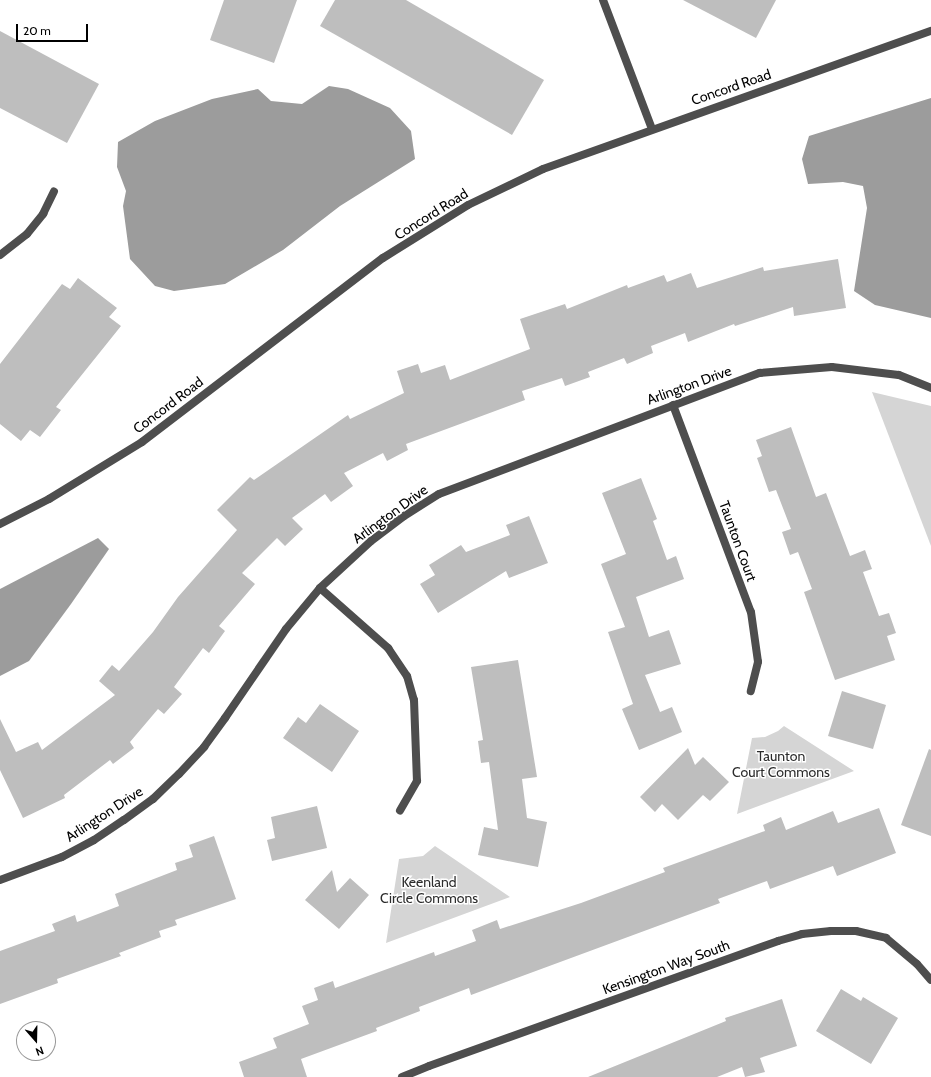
<!DOCTYPE html>
<html>
<head>
<meta charset="utf-8">
<style>
  body { margin:0 }
  #map { position:relative; width:931px; height:1077px; overflow:hidden; background:#fff; font-family:Cabin,sans-serif }
  div>[style] { position:absolute }
  .green>* { inset:0; background:#d5d5d5 }
  .water>* { inset:0; background:#9c9c9c }
  .building>* { inset:0; background:#bebebe }
  .service>* { height:8px; margin:-4px; padding:0 4px; transform-origin:4px; border-radius:4px; background:#4e4e4e }
  .minor>* { height:8px; margin:-4px; padding:0 4px; transform-origin:4px; border-radius:4px; background:#4e4e4e }
  span { translate:-50% -50%; white-space:nowrap; text-align:center; line-height:1.15; -webkit-text-stroke:3px #fff; paint-order:stroke }
  .street-label { font-size:14px; color:#000 }
  .park-label { font-size:14px; color:#2c2c2c }
  .north { position:absolute; left:16px; top:1021px; width:40px; height:40px; box-sizing:border-box; background:#fff; border:1px solid #999; border-radius:50%; rotate:160deg; font-size:11px; font-weight:700; line-height:16px; text-align:center; color:#000 }
  .north::after { content:''; display:block; margin:auto; width:14px; height:18px; background:#000; clip-path:polygon(50% 0,100% 100%,50% 72%,0 100%) }
  .scale { position:absolute; left:16px; top:24px; width:72px; height:18px; box-sizing:border-box; border:2px solid #000; border-top:0; padding-left:5px; font-size:12px; line-height:14px; white-space:nowrap; color:#000; -webkit-text-stroke:3px #fff; paint-order:stroke }
</style>
</head>
<body>
<div id="map">
  <div class="green">
    <div style="clip-path:polygon(872px 392px,931px 406px,931px 546px)"></div>
    <div style="clip-path:polygon(784px 726px,854px 771px,737px 814px,752px 738px,765px 737px,778px 731px)"></div>
    <div style="clip-path:polygon(435px 846px,510px 897px,386px 943px,399px 859px,423px 856px)"></div>
  </div>
  <div class="water">
    <div style="clip-path:polygon(329px 86px,348px 89px,390px 108px,411px 131px,415px 159px,340px 206px,283px 250px,225px 284px,174px 291px,155px 286px,130px 259px,123px 206px,126px 191px,117px 167px,118px 142px,155px 121px,212px 99px,258px 89px,271px 101px,302px 104px)"></div>
    <div style="clip-path:polygon(931px 98px,931px 318px,875px 305px,854px 291px,867px 208px,863px 186px,843px 182px,808px 184px,802px 159px,809px 136px)"></div>
    <div style="clip-path:polygon(98px 538px,109px 549px,71px 604px,29px 661px,0 676px,0 589px)"></div>
  </div>
  <div class="building">
    <div style="clip-path:polygon(224px 0,297px 0,274px 63px,210px 40px)"></div>
    <div style="clip-path:polygon(335px 0,406px 0,544px 80px,512px 135px,320px 26px)"></div>
    <div style="clip-path:polygon(683px 0,776px 0,756px 38px)"></div>
    <div style="clip-path:polygon(0 31px,99px 84px,67px 143px,0 108px)"></div>
    <div style="clip-path:polygon(838px 259px,846px 308px,794px 316px,793px 307px,735px 326px,734px 324px,688px 342px,685px 333px,651px 346px,653px 353px,627px 364px,624px 358px,588px 372px,590px 377px,565px 386px,562px 378px,522px 391px,525px 400px,406px 444px,408px 450px,387px 461px,383px 453px,344px 473px,353px 486px,331px 502px,325px 494px,292px 518px,303px 529px,285px 546px,277px 538px,242px 573px,255px 584px,219px 626px,225px 631px,209px 653px,203px 648px,174px 687px,182px 694px,164px 714px,158px 709px,130px 742px,134px 748px,113px 764px,110px 760px,64px 795px,65px 798px,23px 818px,0 770px,0 719px,16px 752px,38px 742px,42px 750px,115px 695px,99px 681px,112px 665px,119px 671px,153px 632px,178px 597px,237px 530px,217px 510px,250px 477px,254px 480px,348px 415px,350px 419px,404px 393px,397px 371px,418px 364px,421px 373px,445px 365px,450px 380px,530px 349px,520px 319px,565px 304px,567px 309px,627px 285px,628px 288px,664px 275px,667px 282px,691px 273px,697px 288px,763px 267px,764px 271px)"></div>
    <div style="clip-path:polygon(78px 278px,117px 308px,109px 317px,121px 326px,56px 407px,61px 410px,40px 437px,30px 430px,21px 441px,0 424px,0 364px,62px 284px,70px 289px)"></div>
    <div style="clip-path:polygon(791px 427px,816px 497px,826px 493px,850px 556px,865px 550px,872px 569px,863px 572px,879px 616px,889px 613px,896px 633px,887px 636px,895px 660px,835px 680px,804px 592px,812px 589px,798px 552px,790px 555px,782px 532px,791px 529px,776px 490px,769px 492px,757px 458px,762px 456px,756px 440px)"></div>
    <div style="clip-path:polygon(641px 478px,657px 519px,653px 521px,667px 560px,676px 556px,684px 579px,636px 597px,649px 637px,669px 630px,681px 664px,645px 675px,660px 712px,672px 707px,682px 732px,639px 750px,622px 709px,633px 704px,608px 632px,625px 627px,601px 564px,626px 554px,602px 493px)"></div>
    <div style="clip-path:polygon(529px 516px,548px 563px,509px 578px,506px 571px,438px 613px,420px 584px,435px 575px,429px 565px,461px 545px,466px 552px,510px 535px,506px 525px)"></div>
    <div style="clip-path:polygon(518px 660px,537px 777px,522px 779px,527px 818px,547px 822px,538px 867px,478px 855px,484px 827px,498px 830px,489px 762px,481px 763px,478px 741px,483px 740px,471px 667px)"></div>
    <div style="clip-path:polygon(842px 691px,886px 705px,873px 749px,828px 736px)"></div>
    <div style="clip-path:polygon(320px 704px,359px 731px,332px 772px,283px 738px,298px 717px,306px 723px)"></div>
    <div style="clip-path:polygon(688px 748px,695px 765px,703px 757px,729px 782px,710px 801px,703px 795px,678px 820px,662px 804px,655px 812px,640px 797px)"></div>
    <div style="clip-path:polygon(929px 749px,931px 750px,931px 836px,901px 825px)"></div>
    <div style="clip-path:polygon(317px 806px,327px 848px,272px 861px,267px 840px,275px 838px,271px 817px)"></div>
    <div style="clip-path:polygon(879px 808px,896px 853px,837px 876px,833px 866px,770px 889px,767px 881px,718px 899px,720px 903px,471px 995px,469px 988px,419px 1007px,420px 1011px,376px 1028px,377px 1031px,301px 1059px,307px 1077px,244px 1077px,239px 1062px,277px 1048px,273px 1038px,309px 1024px,302px 1006px,318px 1000px,314px 988px,333px 981px,335px 988px,434px 952px,435px 956px,476px 941px,472px 930px,497px 920px,500px 929px,581px 903px,665px 872px,663px 868px,765px 831px,763px 825px,781px 817px,786px 830px,833px 811px,838px 823px)"></div>
    <div style="clip-path:polygon(214px 836px,236px 899px,175px 920px,177px 925px,159px 931px,161px 937px,119px 953px,121px 956px,57px 979px,58px 983px,0 1004px,0 951px,55px 931px,52px 924px,75px 915px,77px 922px,119px 906px,115px 894px,177px 870px,175px 863px,193px 857px,189px 845px)"></div>
    <div style="clip-path:polygon(332px 870px,337px 892px,350px 878px,369px 895px,339px 929px,305px 900px)"></div>
    <div style="clip-path:polygon(841px 989px,861px 1001px,863px 997px,898px 1018px,871px 1064px,816px 1031px)"></div>
    <div style="clip-path:polygon(782px 999px,797px 1046px,760px 1058px,765px 1072px,745px 1077px,742px 1067px,717px 1077px,588px 1077px,726px 1021px,725px 1018px)"></div>
  </div>
  <div class="service">
    <div style="left:0;top:255px;width:34px;rotate:-38deg"></div>
    <div style="left:27px;top:234px;width:26px;rotate:-51deg"></div>
    <div style="left:43px;top:214px;width:25px;rotate:-64deg"></div>
  </div>
  <div class="minor">
    <div style="left:603px;top:0;width:138px;rotate:69.2deg"></div>
    <div style="left:673px;top:405px;width:221px;rotate:69.4deg"></div>
    <div style="left:751px;top:612px;width:50px;rotate:82deg"></div>
    <div style="left:758px;top:662px;width:30px;rotate:104deg"></div>
    <div style="left:0;top:524px;width:55px;rotate:-27deg"></div>
    <div style="left:49px;top:499px;width:109px;rotate:-31.5deg"></div>
    <div style="left:142px;top:442px;width:303px;rotate:-37.4deg"></div>
    <div style="left:383px;top:258px;width:100px;rotate:-31.9deg"></div>
    <div style="left:468px;top:205px;width:83px;rotate:-25.6deg"></div>
    <div style="left:543px;top:169px;width:412px;rotate:-19.6deg"></div>
    <div style="left:320px;top:588px;width:91px;rotate:41.4deg"></div>
    <div style="left:388px;top:648px;width:34px;rotate:56deg"></div>
    <div style="left:407px;top:676px;width:25px;rotate:74deg"></div>
    <div style="left:414px;top:700px;width:81px;rotate:87.9deg"></div>
    <div style="left:417px;top:781px;width:34px;rotate:120deg"></div>
    <div style="left:0;top:880px;width:66px;rotate:-20.4deg"></div>
    <div style="left:62px;top:857px;width:36px;rotate:-28deg"></div>
    <div style="left:94px;top:840px;width:36px;rotate:-34deg"></div>
    <div style="left:124px;top:820px;width:36px;rotate:-36deg"></div>
    <div style="left:153px;top:799px;width:36px;rotate:-44deg"></div>
    <div style="left:179px;top:774px;width:37px;rotate:-47deg"></div>
    <div style="left:204px;top:747px;width:36px;rotate:-54deg"></div>
    <div style="left:225px;top:718px;width:108px;rotate:-55.6deg"></div>
    <div style="left:286px;top:629px;width:53px;rotate:-50.3deg"></div>
    <div style="left:320px;top:588px;width:69px;rotate:-42.7deg"></div>
    <div style="left:371px;top:541px;width:41px;rotate:-37.1deg"></div>
    <div style="left:404px;top:516px;width:41px;rotate:-32.2deg"></div>
    <div style="left:439px;top:494px;width:343px;rotate:-20.7deg"></div>
    <div style="left:760px;top:373px;width:72px;rotate:-4.8deg"></div>
    <div style="left:832px;top:367px;width:67px;rotate:6.8deg"></div>
    <div style="left:899px;top:375px;width:35px;rotate:22deg"></div>
    <div style="left:402px;top:1077px;width:29px;rotate:-22deg"></div>
    <div style="left:429px;top:1066px;width:371px;rotate:-19.7deg"></div>
    <div style="left:778px;top:941px;width:25px;rotate:-16deg"></div>
    <div style="left:802px;top:934px;width:29px;rotate:-6deg"></div>
    <div style="left:831px;top:931px;width:25px"></div>
    <div style="left:856px;top:931px;width:31px;rotate:13deg"></div>
    <div style="left:886px;top:938px;width:40px;rotate:40deg"></div>
    <div style="left:917px;top:964px;width:21px;rotate:49deg"></div>
  </div>
  <div class="street-label">
    <span style="left:731px;top:87px;rotate:-19deg">Concord Road</span>
    <span style="left:431px;top:214px;rotate:-32deg">Concord Road</span>
    <span style="left:689px;top:385px;rotate:-20deg">Arlington Drive</span>
    <span style="left:168px;top:405px;rotate:-37deg">Concord Road</span>
    <span style="left:390px;top:514px;rotate:-36deg">Arlington Drive</span>
    <span style="left:738px;top:541px;rotate:70deg">Taunton Court</span>
    <span style="left:104px;top:814px;rotate:-33deg">Arlington Drive</span>
    <span style="left:666px;top:967px;rotate:-20deg">Kensington Way South</span>
  </div>
  <div class="park-label">
    <span style="left:781px;top:764px">Taunton<br>Court Commons</span>
    <span style="left:429px;top:890px">Keenland<br>Circle Commons</span>
  </div>
  <div class="north">N</div>
  <div class="scale">20 m</div>
</div>
</body>
</html>
